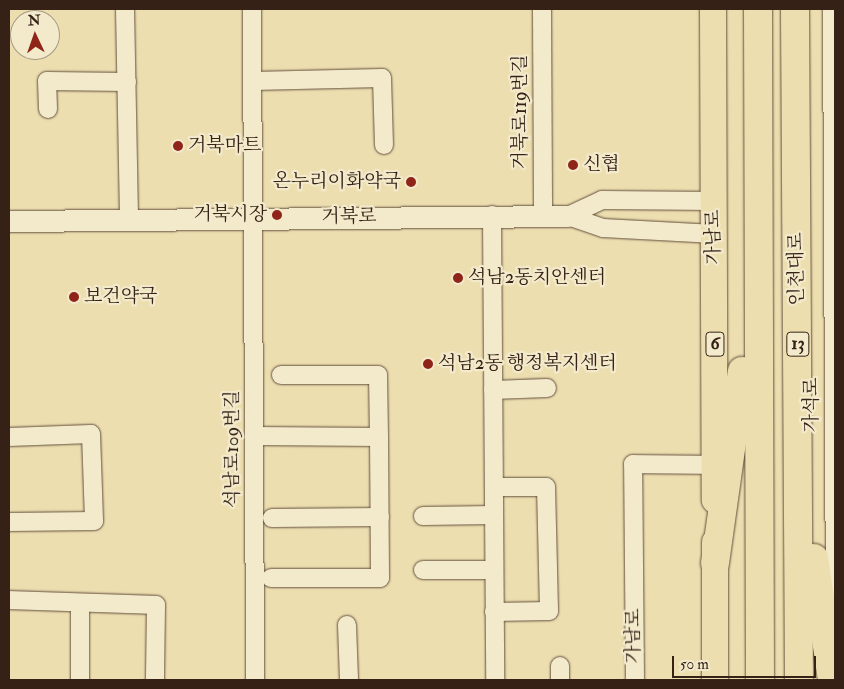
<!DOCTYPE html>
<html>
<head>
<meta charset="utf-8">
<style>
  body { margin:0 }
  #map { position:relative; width:844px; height:689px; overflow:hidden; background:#eddeb0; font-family:"IM FELL Double Pica","Noto Serif KR",serif }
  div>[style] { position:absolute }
  .roads { filter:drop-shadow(0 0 1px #63503c) drop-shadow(0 0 1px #63503c) }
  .minor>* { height:18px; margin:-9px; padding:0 9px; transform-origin:9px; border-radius:9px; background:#f3eacc }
  .tertiary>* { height:21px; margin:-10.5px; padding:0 10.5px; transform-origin:10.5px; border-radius:10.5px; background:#f3eacc }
  .primary>* { height:26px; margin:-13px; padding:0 13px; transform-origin:13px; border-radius:13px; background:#eddeb0 }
  .trunk>* { height:28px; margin:-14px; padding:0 14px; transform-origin:14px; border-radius:14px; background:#eddeb0 }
  .dots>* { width:14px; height:14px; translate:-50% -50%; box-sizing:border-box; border:2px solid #f3eacc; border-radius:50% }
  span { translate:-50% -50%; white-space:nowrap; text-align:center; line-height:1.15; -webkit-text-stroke:4.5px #f3eacc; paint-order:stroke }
  .shield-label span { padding:1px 4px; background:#f3eacc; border:1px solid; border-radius:4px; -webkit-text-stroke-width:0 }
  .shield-label { font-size:18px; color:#352116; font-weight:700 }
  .street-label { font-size:19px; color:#352116 }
  .poi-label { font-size:19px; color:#352116 }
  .left { translate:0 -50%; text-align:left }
  .right { translate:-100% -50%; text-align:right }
  .frame { position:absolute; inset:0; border:10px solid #352116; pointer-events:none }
  .north { position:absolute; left:10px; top:10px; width:50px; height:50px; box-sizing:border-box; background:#f3eacc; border:1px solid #a79a83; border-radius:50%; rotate:357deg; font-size:14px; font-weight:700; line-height:20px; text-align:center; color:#352116 }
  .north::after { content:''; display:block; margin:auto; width:18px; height:22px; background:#8f2418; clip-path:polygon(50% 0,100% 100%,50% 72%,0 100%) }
  .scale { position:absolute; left:672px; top:656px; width:144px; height:22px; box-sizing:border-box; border:2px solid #352116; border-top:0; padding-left:6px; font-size:15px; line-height:18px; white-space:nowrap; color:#352116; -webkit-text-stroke:4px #f3eacc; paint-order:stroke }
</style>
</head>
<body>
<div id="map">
  <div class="roads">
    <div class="minor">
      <div style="left:125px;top:9px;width:211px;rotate:88.9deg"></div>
      <div style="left:252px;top:9px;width:671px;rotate:89.74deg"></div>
      <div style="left:542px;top:9px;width:205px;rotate:89.7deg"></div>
      <div style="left:832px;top:9px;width:618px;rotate:89.72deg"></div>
      <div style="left:253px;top:81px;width:129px;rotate:-1.3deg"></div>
      <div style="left:382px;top:78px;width:67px;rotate:88.3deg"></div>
      <div style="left:48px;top:109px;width:28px;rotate:-92deg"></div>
      <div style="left:47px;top:81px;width:80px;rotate:0.7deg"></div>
      <div style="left:492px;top:215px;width:465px;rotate:89.6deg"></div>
      <div style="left:568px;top:216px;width:38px;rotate:-25deg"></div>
      <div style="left:602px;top:200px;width:112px;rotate:0.5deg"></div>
      <div style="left:568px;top:216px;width:37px;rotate:19deg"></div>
      <div style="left:603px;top:228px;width:112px;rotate:3.1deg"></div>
      <div style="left:493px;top:390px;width:54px;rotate:-2.1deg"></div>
      <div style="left:254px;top:436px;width:125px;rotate:0.5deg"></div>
      <div style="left:379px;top:437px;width:62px;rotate:-90.9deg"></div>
      <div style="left:378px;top:375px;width:97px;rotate:180deg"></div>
      <div style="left:9px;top:437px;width:82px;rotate:-2.1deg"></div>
      <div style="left:91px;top:434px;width:87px;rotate:88deg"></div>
      <div style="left:94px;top:521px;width:85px;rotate:179.3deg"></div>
      <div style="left:494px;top:487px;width:52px"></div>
      <div style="left:546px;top:487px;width:124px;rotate:88.6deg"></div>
      <div style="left:549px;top:611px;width:55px;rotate:179deg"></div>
      <div style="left:423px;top:516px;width:71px;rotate:-0.8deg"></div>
      <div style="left:272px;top:518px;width:108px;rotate:-0.5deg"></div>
      <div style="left:423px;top:570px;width:71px"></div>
      <div style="left:271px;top:578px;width:109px"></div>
      <div style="left:380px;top:578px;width:141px;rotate:-90.4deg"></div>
      <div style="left:9px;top:600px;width:147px;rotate:1.9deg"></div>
      <div style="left:156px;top:605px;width:75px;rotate:90.8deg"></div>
      <div style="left:80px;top:603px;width:77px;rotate:90deg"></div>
      <div style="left:347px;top:625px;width:55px;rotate:87.9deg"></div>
      <div style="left:560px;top:680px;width:14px;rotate:-90deg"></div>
      <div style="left:635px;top:680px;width:216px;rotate:-90.5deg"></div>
      <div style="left:633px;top:464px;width:82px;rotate:0.7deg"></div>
    </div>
    <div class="tertiary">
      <div style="left:9px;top:221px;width:559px;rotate:-0.51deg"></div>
    </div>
    <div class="primary">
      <div style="left:713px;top:9px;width:491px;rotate:89.8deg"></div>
      <div style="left:715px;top:680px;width:138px;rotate:-90deg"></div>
    </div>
    <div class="trunk">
      <div style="left:758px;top:9px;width:671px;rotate:89.83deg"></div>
      <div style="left:795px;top:9px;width:671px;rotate:89.66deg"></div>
      <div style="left:814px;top:558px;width:123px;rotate:81.6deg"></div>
      <div style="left:715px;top:563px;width:194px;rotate:-82deg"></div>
    </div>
  </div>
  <div class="dots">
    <div style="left:178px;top:146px;background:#8f2418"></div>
    <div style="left:573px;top:165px;background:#8f2418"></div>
    <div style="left:411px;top:182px;background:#8f2418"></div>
    <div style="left:277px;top:215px;background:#8f2418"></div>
    <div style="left:458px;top:278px;background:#8f2418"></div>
    <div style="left:74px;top:297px;background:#8f2418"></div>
    <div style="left:428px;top:364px;background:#8f2418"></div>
  </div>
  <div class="shield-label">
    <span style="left:715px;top:344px">6</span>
    <span style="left:798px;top:344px">13</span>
  </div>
  <div class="street-label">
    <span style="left:521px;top:112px;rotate:-90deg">거북로119번길</span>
    <span style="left:349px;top:217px;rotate:-1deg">거북로</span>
    <span style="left:714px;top:237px;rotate:-91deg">가남로</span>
    <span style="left:797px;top:269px;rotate:-91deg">인천대로</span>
    <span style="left:812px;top:405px;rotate:-90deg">가석로</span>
    <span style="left:233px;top:449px;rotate:-90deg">석남로109번길</span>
    <span style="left:634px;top:636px;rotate:-90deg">가남로</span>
  </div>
  <div class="poi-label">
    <span class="left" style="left:188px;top:146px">거북마트</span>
    <span class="left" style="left:583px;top:165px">신협</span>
    <span class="right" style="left:401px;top:182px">온누리이화약국</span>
    <span class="right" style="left:267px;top:215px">거북시장</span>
    <span class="left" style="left:468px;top:278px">석남2동치안센터</span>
    <span class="left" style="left:84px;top:297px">보건약국</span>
    <span class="left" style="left:438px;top:364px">석남2동 행정복지센터</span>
  </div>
  <div class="frame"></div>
  <div class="north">N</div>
  <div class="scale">50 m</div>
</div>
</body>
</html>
